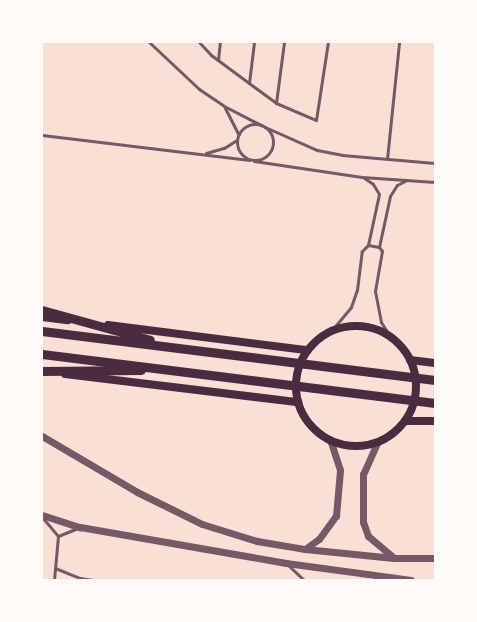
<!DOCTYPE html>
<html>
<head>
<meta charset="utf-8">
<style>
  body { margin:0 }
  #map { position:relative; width:477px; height:622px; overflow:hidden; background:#f7e1d7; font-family:"PT Sans Narrow",sans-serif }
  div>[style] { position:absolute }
  .service>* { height:3px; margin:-1.5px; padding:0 1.5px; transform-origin:1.5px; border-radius:1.5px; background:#755966 }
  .service>.ring { margin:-1.5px; padding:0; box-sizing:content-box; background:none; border:3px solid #755966; border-radius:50% }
  .tertiary>* { height:7px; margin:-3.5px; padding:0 3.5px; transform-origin:3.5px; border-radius:3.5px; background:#755966 }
  .secondary>* { height:8px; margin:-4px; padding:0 4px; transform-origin:4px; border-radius:4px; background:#4a2c40 }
  .secondary>.ring { margin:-4px; padding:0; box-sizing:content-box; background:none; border:8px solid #4a2c40; border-radius:50% }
  .trunk>* { height:9px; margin:-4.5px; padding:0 4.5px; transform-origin:4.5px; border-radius:4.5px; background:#4a2c40 }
  span { translate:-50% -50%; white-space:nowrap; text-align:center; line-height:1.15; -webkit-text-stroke:3.5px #fffaf5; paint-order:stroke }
  .frame { position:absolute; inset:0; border:43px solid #fffaf5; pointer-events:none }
</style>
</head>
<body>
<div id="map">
  <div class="service">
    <div style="left:149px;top:42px;width:69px;rotate:43.2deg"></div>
    <div style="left:199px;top:89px;width:30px;rotate:34deg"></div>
    <div style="left:224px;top:106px;width:42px;rotate:27.2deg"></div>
    <div style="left:199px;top:42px;width:18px;rotate:47deg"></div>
    <div style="left:211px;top:55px;width:81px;rotate:36.4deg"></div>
    <div style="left:276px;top:103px;width:43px;rotate:23deg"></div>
    <div style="left:316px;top:120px;width:79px;rotate:-81.3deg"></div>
    <div style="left:218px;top:60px;width:18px;rotate:-84deg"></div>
    <div style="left:249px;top:83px;width:41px;rotate:-83deg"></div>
    <div style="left:276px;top:103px;width:62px;rotate:-82.5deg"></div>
    <div style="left:225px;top:108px;width:30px;rotate:63deg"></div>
    <div class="ring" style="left:237px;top:124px;width:33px;height:33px"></div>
    <div style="left:265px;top:127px;width:57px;rotate:23.9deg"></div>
    <div style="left:317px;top:150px;width:25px;rotate:11deg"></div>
    <div style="left:342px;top:155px;width:93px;rotate:4.9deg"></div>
    <div style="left:42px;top:135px;width:209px;rotate:6.9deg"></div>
    <div style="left:206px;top:153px;width:19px;rotate:-16deg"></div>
    <div style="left:224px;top:148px;width:15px;rotate:-32deg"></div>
    <div style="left:387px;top:159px;width:118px;rotate:-84.1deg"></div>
    <div style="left:254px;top:161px;width:109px;rotate:8.4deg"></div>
    <div style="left:362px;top:177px;width:73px;rotate:3.9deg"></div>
    <div style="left:368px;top:245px;width:11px;rotate:10deg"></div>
    <div style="left:331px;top:331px;width:31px;rotate:-50deg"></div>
    <div style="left:351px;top:307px;width:18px;rotate:-71deg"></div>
    <div style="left:357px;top:290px;width:39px;rotate:-83deg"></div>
    <div style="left:362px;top:251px;width:8px;rotate:-45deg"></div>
    <div style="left:368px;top:245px;width:52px;rotate:-77.8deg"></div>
    <div style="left:379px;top:194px;width:12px;rotate:-121deg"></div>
    <div style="left:373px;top:184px;width:11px;rotate:-146deg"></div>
    <div style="left:390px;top:336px;width:17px;rotate:-123deg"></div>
    <div style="left:381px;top:322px;width:32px;rotate:-101deg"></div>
    <div style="left:375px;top:291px;width:41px;rotate:-80.1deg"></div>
    <div style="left:382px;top:251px;width:5px;rotate:-127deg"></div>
    <div style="left:379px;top:247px;width:52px;rotate:-77.8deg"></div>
    <div style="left:390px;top:196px;width:13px;rotate:-58deg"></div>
    <div style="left:397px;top:185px;width:11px;rotate:-27deg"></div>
    <div style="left:42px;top:517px;width:25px;rotate:50deg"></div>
    <div style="left:58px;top:536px;width:44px;rotate:95.2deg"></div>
    <div style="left:58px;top:536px;width:22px;rotate:-22deg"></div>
    <div style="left:289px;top:566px;width:21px;rotate:43deg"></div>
    <div style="left:55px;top:568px;width:27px;rotate:22deg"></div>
    <div style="left:80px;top:578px;width:13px;rotate:9deg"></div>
  </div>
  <div class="tertiary">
    <div style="left:42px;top:436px;width:110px;rotate:30.5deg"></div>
    <div style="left:137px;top:492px;width:72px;rotate:26.2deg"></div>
    <div style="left:202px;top:524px;width:58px;rotate:17.2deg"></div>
    <div style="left:257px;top:541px;width:49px;rotate:9.5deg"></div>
    <div style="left:305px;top:549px;width:89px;rotate:5.8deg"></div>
    <div style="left:394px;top:558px;width:41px"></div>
    <div style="left:377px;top:443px;width:34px;rotate:114deg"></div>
    <div style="left:363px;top:474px;width:48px;rotate:90deg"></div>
    <div style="left:363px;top:522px;width:15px;rotate:70deg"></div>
    <div style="left:368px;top:536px;width:34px;rotate:40deg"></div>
    <div style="left:42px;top:515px;width:40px;rotate:18deg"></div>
    <div style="left:80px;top:527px;width:209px;rotate:9.9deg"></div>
    <div style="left:286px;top:563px;width:126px;rotate:7.7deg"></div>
    <div style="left:305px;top:549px;width:17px;rotate:-36deg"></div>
    <div style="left:319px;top:539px;width:29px;rotate:-54deg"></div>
    <div style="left:336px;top:516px;width:46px;rotate:-85deg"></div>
    <div style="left:340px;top:470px;width:32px;rotate:-108deg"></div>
  </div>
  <div class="secondary">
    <div style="left:42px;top:317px;width:26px;rotate:7deg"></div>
    <div style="left:108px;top:325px;width:201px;rotate:7.2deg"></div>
    <div class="ring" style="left:296px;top:326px;width:112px;height:112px"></div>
    <div style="left:410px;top:360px;width:25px;rotate:7deg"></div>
    <div style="left:65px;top:374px;width:235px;rotate:6.9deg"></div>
    <div style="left:405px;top:421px;width:30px"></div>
  </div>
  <div class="trunk">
    <div style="left:42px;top:310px;width:112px;rotate:15.5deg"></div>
    <div style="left:42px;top:331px;width:396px;rotate:7.1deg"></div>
    <div style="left:42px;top:354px;width:396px;rotate:7.1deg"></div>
    <div style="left:42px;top:371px;width:99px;rotate:-0.6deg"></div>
  </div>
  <div class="frame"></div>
</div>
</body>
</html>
